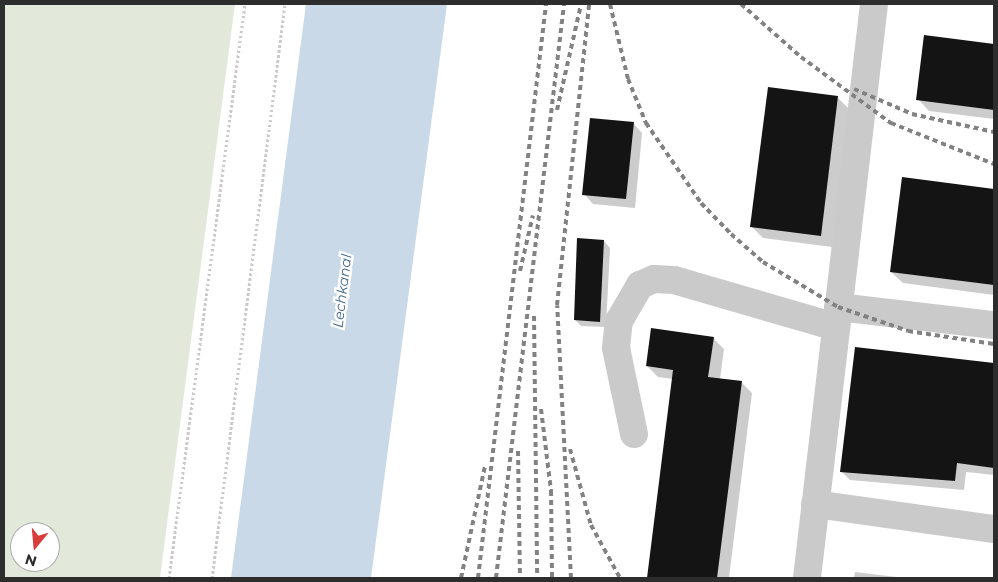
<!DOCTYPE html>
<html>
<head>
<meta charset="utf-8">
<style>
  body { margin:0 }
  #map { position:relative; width:998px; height:582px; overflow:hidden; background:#fff; font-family:Montserrat,sans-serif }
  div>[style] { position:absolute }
  .green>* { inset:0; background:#e2e9db }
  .water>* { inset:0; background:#c9d9e8 }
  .shadow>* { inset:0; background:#0003 }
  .building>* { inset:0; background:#141414 }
  .path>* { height:3px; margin-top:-1.5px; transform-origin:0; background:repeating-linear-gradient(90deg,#cacaca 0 2.5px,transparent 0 5px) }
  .minor>* { height:28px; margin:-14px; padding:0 14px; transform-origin:14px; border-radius:14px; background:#cacaca }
  .rail>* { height:4px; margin-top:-2px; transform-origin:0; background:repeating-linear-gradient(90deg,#828282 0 5px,transparent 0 9px) }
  span { translate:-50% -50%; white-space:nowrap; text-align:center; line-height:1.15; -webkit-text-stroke:5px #fff; paint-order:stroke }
  .water-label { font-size:14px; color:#416788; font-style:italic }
  .frame { position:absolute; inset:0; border:5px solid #2d2d2d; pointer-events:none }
  .north { position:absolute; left:10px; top:522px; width:50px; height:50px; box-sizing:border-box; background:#fff; border:1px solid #ababab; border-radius:50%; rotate:197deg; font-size:14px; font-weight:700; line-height:20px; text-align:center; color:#2d2d2d }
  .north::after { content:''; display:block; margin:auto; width:18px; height:22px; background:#d83c3b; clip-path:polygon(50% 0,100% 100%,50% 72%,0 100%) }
</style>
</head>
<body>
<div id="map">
  <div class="green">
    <div style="clip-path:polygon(evenodd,4px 4px,235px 4px,160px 578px,4px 578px,4px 4px,20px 532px,50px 532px,50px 562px,20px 562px,20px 532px)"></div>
  </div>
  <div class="water">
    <div style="clip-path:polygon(306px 4px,447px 4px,371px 578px,231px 578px)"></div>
  </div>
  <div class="shadow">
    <div style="clip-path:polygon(926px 37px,994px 45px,994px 119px,929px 111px,918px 99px)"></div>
    <div style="clip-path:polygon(838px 98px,849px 109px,832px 247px,763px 238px,752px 227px)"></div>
    <div style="clip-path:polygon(633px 123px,642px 133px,635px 208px,593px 204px,584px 194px)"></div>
    <div style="clip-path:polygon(903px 179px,994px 190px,994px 295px,903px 283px,891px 272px)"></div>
    <div style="clip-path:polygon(604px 241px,610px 248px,606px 327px,581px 326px,575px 320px)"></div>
    <div style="clip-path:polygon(713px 338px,724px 349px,720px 379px,741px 382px,752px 393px,729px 578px,649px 578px,673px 379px,658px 377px,647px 366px)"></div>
    <div style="clip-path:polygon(856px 348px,994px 365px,994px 475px,966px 472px,964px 490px,850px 480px,841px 471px)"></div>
    <div style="clip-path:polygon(855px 572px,905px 578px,854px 578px)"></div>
  </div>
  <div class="building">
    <div style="clip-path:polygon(924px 35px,994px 44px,994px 110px,916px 100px)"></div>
    <div style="clip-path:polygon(768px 87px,838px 96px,821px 236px,750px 227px)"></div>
    <div style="clip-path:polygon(590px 118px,634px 122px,626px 199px,582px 195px)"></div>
    <div style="clip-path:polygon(902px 177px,994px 189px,994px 285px,890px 272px)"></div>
    <div style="clip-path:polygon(577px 238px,604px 240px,600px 322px,574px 320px)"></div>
    <div style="clip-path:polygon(651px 328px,714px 337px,708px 377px,742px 381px,717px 578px,647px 578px,673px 370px,646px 366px)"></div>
    <div style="clip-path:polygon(855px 347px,994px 363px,994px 468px,957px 463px,955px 481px,840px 472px)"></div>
  </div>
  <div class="path">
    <div style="left:169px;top:578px;width:579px;rotate:-82.46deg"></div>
    <div style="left:212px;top:578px;width:579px;rotate:-82.75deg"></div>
  </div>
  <div class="minor">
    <div style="left:838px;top:307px;width:157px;rotate:6.6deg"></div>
    <div style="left:634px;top:434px;width:88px;rotate:-101.8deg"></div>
    <div style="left:616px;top:348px;width:27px;rotate:-84deg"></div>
    <div style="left:619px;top:321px;width:42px;rotate:-59.7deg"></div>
    <div style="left:640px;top:285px;width:15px;rotate:-23deg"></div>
    <div style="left:654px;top:279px;width:20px;rotate:3deg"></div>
    <div style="left:674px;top:280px;width:169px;rotate:16.2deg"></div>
    <div style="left:815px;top:504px;width:181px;rotate:8deg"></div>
    <div style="left:807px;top:578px;width:578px;rotate:-83.34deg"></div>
  </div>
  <div class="rail">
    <div style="left:610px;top:4px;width:77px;rotate:76.5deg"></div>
    <div style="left:628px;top:79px;width:48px;rotate:67.8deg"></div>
    <div style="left:646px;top:123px;width:97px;rotate:55.5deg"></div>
    <div style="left:701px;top:203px;width:43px;rotate:45.9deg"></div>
    <div style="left:731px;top:234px;width:43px;rotate:41.2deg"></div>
    <div style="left:763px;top:262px;width:87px;rotate:31deg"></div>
    <div style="left:838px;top:307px;width:74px;rotate:18.9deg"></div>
    <div style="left:908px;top:331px;width:87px;rotate:8.6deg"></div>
    <div style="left:741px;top:4px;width:80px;rotate:41.5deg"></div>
    <div style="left:801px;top:57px;width:112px;rotate:36.3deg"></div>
    <div style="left:891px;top:123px;width:111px;rotate:21.7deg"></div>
    <div style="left:854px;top:89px;width:63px;rotate:23.3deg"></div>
    <div style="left:912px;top:114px;width:84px;rotate:12.4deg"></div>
    <div style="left:557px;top:110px;width:109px;rotate:-77.2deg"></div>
    <div style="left:520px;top:271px;width:57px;rotate:-76.9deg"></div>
    <div style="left:534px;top:316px;width:262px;rotate:89.3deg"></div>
    <div style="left:541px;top:409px;width:83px;rotate:83deg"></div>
    <div style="left:551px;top:491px;width:87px;rotate:89.3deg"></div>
    <div style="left:570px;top:449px;width:79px;rotate:74.6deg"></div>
    <div style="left:591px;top:525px;width:60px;rotate:61.3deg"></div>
    <div style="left:518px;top:451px;width:127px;rotate:89.1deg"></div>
    <div style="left:461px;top:578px;width:115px;rotate:-77.9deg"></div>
    <div style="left:478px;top:578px;width:578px;rotate:-83.24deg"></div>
    <div style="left:496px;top:578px;width:578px;rotate:-83.24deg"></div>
    <div style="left:571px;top:578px;width:273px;rotate:-92.9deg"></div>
    <div style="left:557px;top:305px;width:303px;rotate:-83.9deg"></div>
  </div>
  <div class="water-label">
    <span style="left:342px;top:291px;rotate:-83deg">Lechkanal</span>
  </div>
  <div class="frame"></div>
  <div class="north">N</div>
</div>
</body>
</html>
